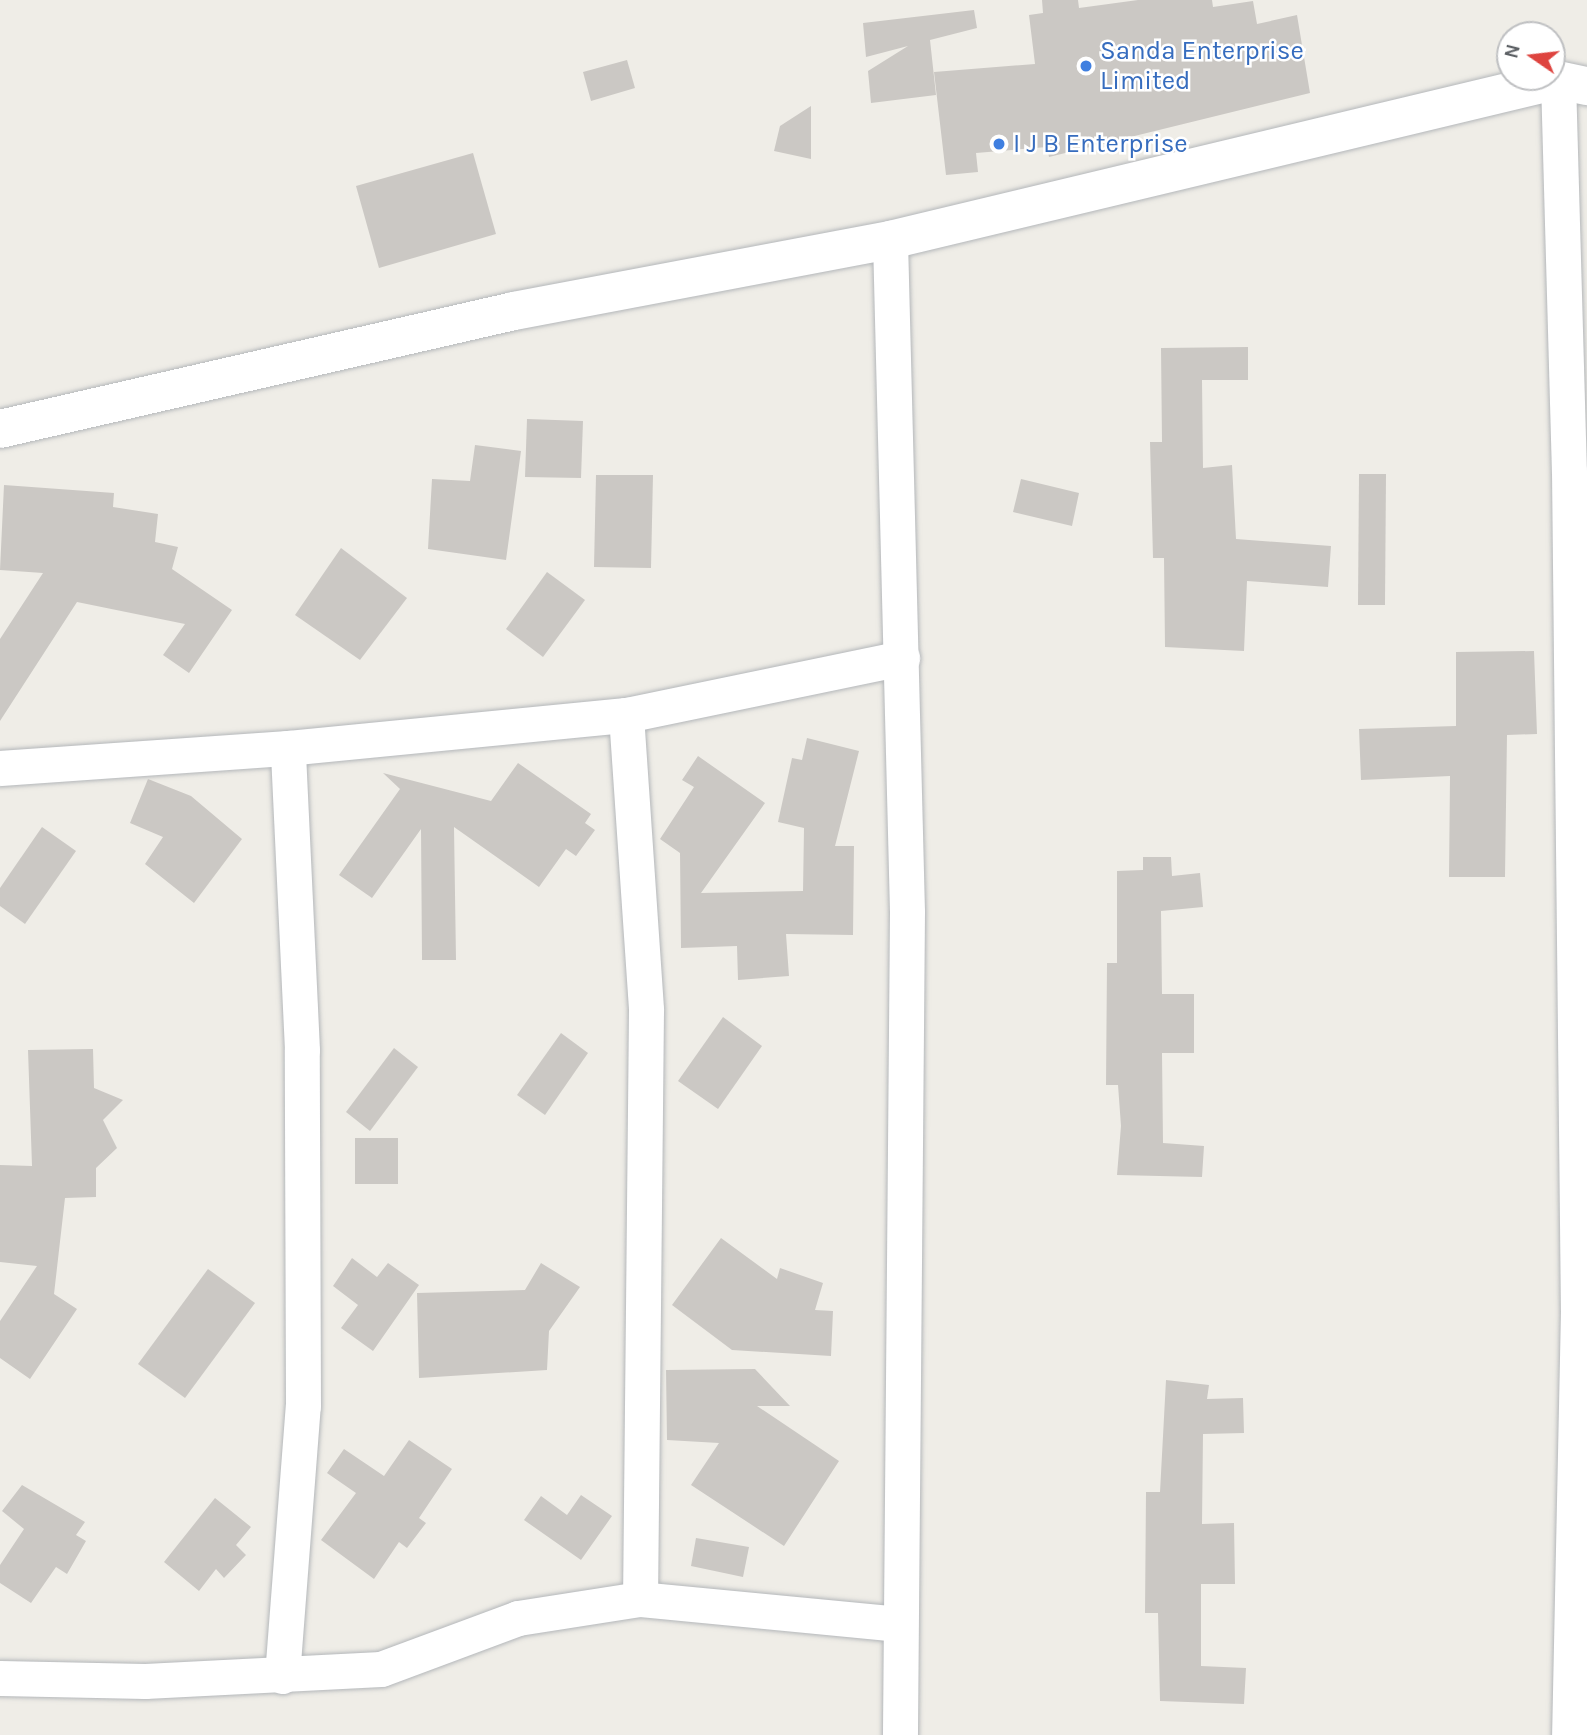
<!DOCTYPE html>
<html>
<head>
<meta charset="utf-8">
<style>
  body { margin:0 }
  #map { position:relative; width:1587px; height:1735px; overflow:hidden; background:#efede7; font-family:Karla,sans-serif }
  div>[style] { position:absolute }
  .building>* { inset:0; background:#cbc8c4 }
  .roads { filter:drop-shadow(0 0 2px #b4b7ba) drop-shadow(0 0 2px #b4b7ba) }
  .street>* { height:35px; margin:-17.5px; padding:0 17.5px; transform-origin:17.5px; border-radius:17.5px; background:#fff }
  .secondary>* { height:38px; margin:-19px; padding:0 19px; transform-origin:19px; border-radius:19px; background:#fff }
  .dots>* { width:19px; height:19px; translate:-50% -50%; box-sizing:border-box; border:4px solid #fff; border-radius:50% }
  span { translate:-50% -50%; white-space:nowrap; text-align:center; line-height:1.15; -webkit-text-stroke:5px #fff; paint-order:stroke }
  .shop-label { font-size:26px; color:#366cbe }
  .left { translate:0 -50%; text-align:left }
  .north { position:absolute; left:1496px; top:21px; width:70px; height:70px; box-sizing:border-box; background:#fff; border:2px solid #bfc0c2; border-radius:50%; rotate:284deg; font-size:19px; font-weight:700; line-height:28px; text-align:center; color:#5e6266 }
  .north::after { content:''; display:block; margin:auto; width:24px; height:32px; background:#de443f; clip-path:polygon(50% 0,100% 100%,50% 72%,0 100%) }
</style>
</head>
<body>
<div id="map">
  <div class="building">
    <div style="clip-path:polygon(1042px 0,1078px 0,1079px 8px,1138px 0,1212px 0,1213px 7px,1253px 1px,1257px 24px,1297px 15px,1310px 93px,1049px 157px,1047px 147px,976px 153px,978px 172px,946px 175px,934px 72px,1035px 64px,1029px 15px,1043px 13px)"></div>
    <div style="clip-path:polygon(974px 10px,977px 28px,930px 40px,936px 95px,871px 103px,868px 71px,908px 46px,866px 57px,863px 23px)"></div>
    <div style="clip-path:polygon(627px 60px,635px 88px,591px 101px,583px 72px)"></div>
    <div style="clip-path:polygon(811px 106px,811px 159px,774px 151px,780px 126px)"></div>
    <div style="clip-path:polygon(473px 153px,496px 234px,379px 268px,356px 186px)"></div>
    <div style="clip-path:polygon(1248px 347px,1248px 380px,1202px 380px,1203px 468px,1232px 465px,1236px 539px,1331px 546px,1328px 587px,1247px 581px,1244px 651px,1165px 647px,1164px 558px,1153px 558px,1150px 442px,1162px 442px,1161px 348px)"></div>
    <div style="clip-path:polygon(527px 419px,583px 421px,581px 478px,525px 477px)"></div>
    <div style="clip-path:polygon(475px 445px,521px 451px,506px 560px,428px 549px,432px 479px,470px 481px)"></div>
    <div style="clip-path:polygon(1359px 474px,1386px 474px,1385px 605px,1358px 605px)"></div>
    <div style="clip-path:polygon(596px 475px,653px 475px,651px 568px,594px 567px)"></div>
    <div style="clip-path:polygon(1021px 479px,1079px 493px,1072px 526px,1013px 512px)"></div>
    <div style="clip-path:polygon(4px 485px,114px 493px,113px 507px,158px 514px,155px 542px,178px 547px,172px 569px,232px 610px,189px 673px,163px 655px,185px 624px,77px 602px,0 721px,0 639px,43px 573px,0 570px)"></div>
    <div style="clip-path:polygon(341px 548px,407px 598px,360px 660px,295px 615px)"></div>
    <div style="clip-path:polygon(547px 572px,585px 600px,543px 657px,506px 629px)"></div>
    <div style="clip-path:polygon(1534px 651px,1537px 734px,1507px 735px,1505px 877px,1449px 877px,1450px 776px,1361px 780px,1359px 729px,1456px 726px,1456px 652px)"></div>
    <div style="clip-path:polygon(807px 738px,859px 751px,835px 846px,854px 846px,853px 935px,786px 934px,789px 976px,738px 980px,737px 946px,681px 948px,680px 853px,660px 839px,694px 787px,682px 780px,698px 756px,765px 803px,701px 893px,803px 891px,804px 828px,778px 822px,792px 758px,802px 760px)"></div>
    <div style="clip-path:polygon(518px 763px,591px 814px,585px 823px,595px 830px,576px 856px,566px 849px,539px 887px,454px 827px,456px 960px,422px 960px,421px 829px,372px 898px,339px 875px,400px 789px,383px 773px,491px 801px)"></div>
    <div style="clip-path:polygon(148px 779px,191px 796px,242px 839px,194px 903px,145px 864px,163px 837px,130px 823px)"></div>
    <div style="clip-path:polygon(42px 827px,76px 851px,25px 924px,0 906px,0 888px)"></div>
    <div style="clip-path:polygon(1143px 857px,1171px 857px,1172px 876px,1200px 873px,1203px 907px,1161px 911px,1162px 994px,1194px 994px,1194px 1053px,1162px 1053px,1163px 1143px,1204px 1146px,1202px 1177px,1117px 1175px,1121px 1126px,1118px 1085px,1106px 1085px,1107px 963px,1117px 963px,1117px 871px,1143px 870px)"></div>
    <div style="clip-path:polygon(723px 1017px,762px 1046px,718px 1109px,678px 1081px)"></div>
    <div style="clip-path:polygon(561px 1033px,588px 1053px,545px 1115px,517px 1095px)"></div>
    <div style="clip-path:polygon(394px 1048px,418px 1067px,370px 1131px,346px 1112px)"></div>
    <div style="clip-path:polygon(93px 1049px,94px 1088px,123px 1100px,103px 1120px,117px 1148px,96px 1168px,96px 1197px,65px 1198px,54px 1294px,77px 1309px,30px 1379px,0 1358px,0 1321px,37px 1266px,0 1262px,0 1165px,32px 1166px,28px 1050px)"></div>
    <div style="clip-path:polygon(355px 1138px,398px 1138px,398px 1184px,355px 1184px)"></div>
    <div style="clip-path:polygon(721px 1238px,777px 1279px,780px 1268px,823px 1283px,815px 1310px,833px 1311px,831px 1356px,732px 1350px,672px 1305px)"></div>
    <div style="clip-path:polygon(352px 1258px,377px 1277px,388px 1263px,419px 1285px,373px 1351px,341px 1328px,358px 1305px,333px 1286px)"></div>
    <div style="clip-path:polygon(541px 1263px,580px 1287px,549px 1331px,547px 1370px,419px 1378px,417px 1293px,525px 1290px)"></div>
    <div style="clip-path:polygon(208px 1269px,255px 1303px,185px 1398px,138px 1364px)"></div>
    <div style="clip-path:polygon(755px 1369px,790px 1406px,757px 1406px,839px 1461px,784px 1546px,691px 1485px,719px 1443px,667px 1440px,666px 1370px)"></div>
    <div style="clip-path:polygon(1166px 1380px,1209px 1385px,1207px 1399px,1243px 1398px,1244px 1433px,1203px 1434px,1202px 1524px,1234px 1523px,1235px 1584px,1201px 1584px,1201px 1666px,1246px 1668px,1244px 1704px,1160px 1701px,1158px 1613px,1145px 1613px,1146px 1492px,1160px 1492px)"></div>
    <div style="clip-path:polygon(409px 1440px,452px 1469px,419px 1518px,426px 1523px,407px 1548px,399px 1542px,374px 1579px,321px 1540px,356px 1493px,327px 1473px,344px 1449px,384px 1476px)"></div>
    <div style="clip-path:polygon(22px 1485px,85px 1522px,76px 1535px,86px 1541px,67px 1574px,56px 1567px,31px 1603px,0 1583px,0 1565px,24px 1529px,2px 1511px)"></div>
    <div style="clip-path:polygon(581px 1495px,612px 1516px,581px 1560px,524px 1520px,541px 1496px,567px 1515px)"></div>
    <div style="clip-path:polygon(215px 1498px,251px 1527px,236px 1545px,246px 1555px,224px 1578px,216px 1569px,199px 1591px,164px 1562px)"></div>
    <div style="clip-path:polygon(696px 1538px,749px 1547px,743px 1577px,691px 1566px)"></div>
  </div>
  <div class="roads">
    <div class="street">
      <div style="left:1558px;top:80px;width:391px;rotate:88.4deg"></div>
      <div style="left:1569px;top:471px;width:839px;rotate:89.39deg"></div>
      <div style="left:1578px;top:1310px;width:425px;rotate:91.2deg"></div>
      <div style="left:890px;top:240px;width:672px;rotate:88.55deg"></div>
      <div style="left:907px;top:912px;width:823px;rotate:90.49deg"></div>
      <div style="left:626px;top:715px;width:296px;rotate:86.1deg"></div>
      <div style="left:646px;top:1010px;width:589px;rotate:90.58deg"></div>
      <div style="left:0;top:768px;width:289px;rotate:-4deg"></div>
      <div style="left:288px;top:748px;width:340px;rotate:-5.6deg"></div>
      <div style="left:626px;top:715px;width:282px;rotate:-11.7deg"></div>
      <div style="left:282px;top:1676px;width:271px;rotate:-85.6deg"></div>
      <div style="left:303px;top:1406px;width:356px;rotate:-90.2deg"></div>
      <div style="left:302px;top:1050px;width:302px;rotate:-92.7deg"></div>
      <div style="left:0;top:1678px;width:145px;rotate:1.2deg"></div>
      <div style="left:145px;top:1681px;width:236px;rotate:-2.9deg"></div>
      <div style="left:381px;top:1669px;width:146px;rotate:-20.4deg"></div>
      <div style="left:518px;top:1618px;width:123px;rotate:-8.9deg"></div>
      <div style="left:640px;top:1599px;width:259px;rotate:5.5deg"></div>
    </div>
    <div class="secondary">
      <div style="left:0;top:429px;width:527px;rotate:-12.93deg"></div>
      <div style="left:514px;top:311px;width:383px;rotate:-10.7deg"></div>
      <div style="left:890px;top:240px;width:687px;rotate:-13.47deg"></div>
      <div style="left:1558px;top:80px;width:30px;rotate:12deg"></div>
    </div>
  </div>
  <div class="dots">
    <div style="left:1086px;top:66px;background:#3f7fe0"></div>
    <div style="left:999px;top:144px;background:#3f7fe0"></div>
  </div>
  <div class="shop-label">
    <span class="left" style="left:1100px;top:66px">Sanda Enterprise<br>Limited</span>
    <span class="left" style="left:1013px;top:144px">I J B Enterprise</span>
  </div>
  <div class="north">N</div>
</div>
</body>
</html>
